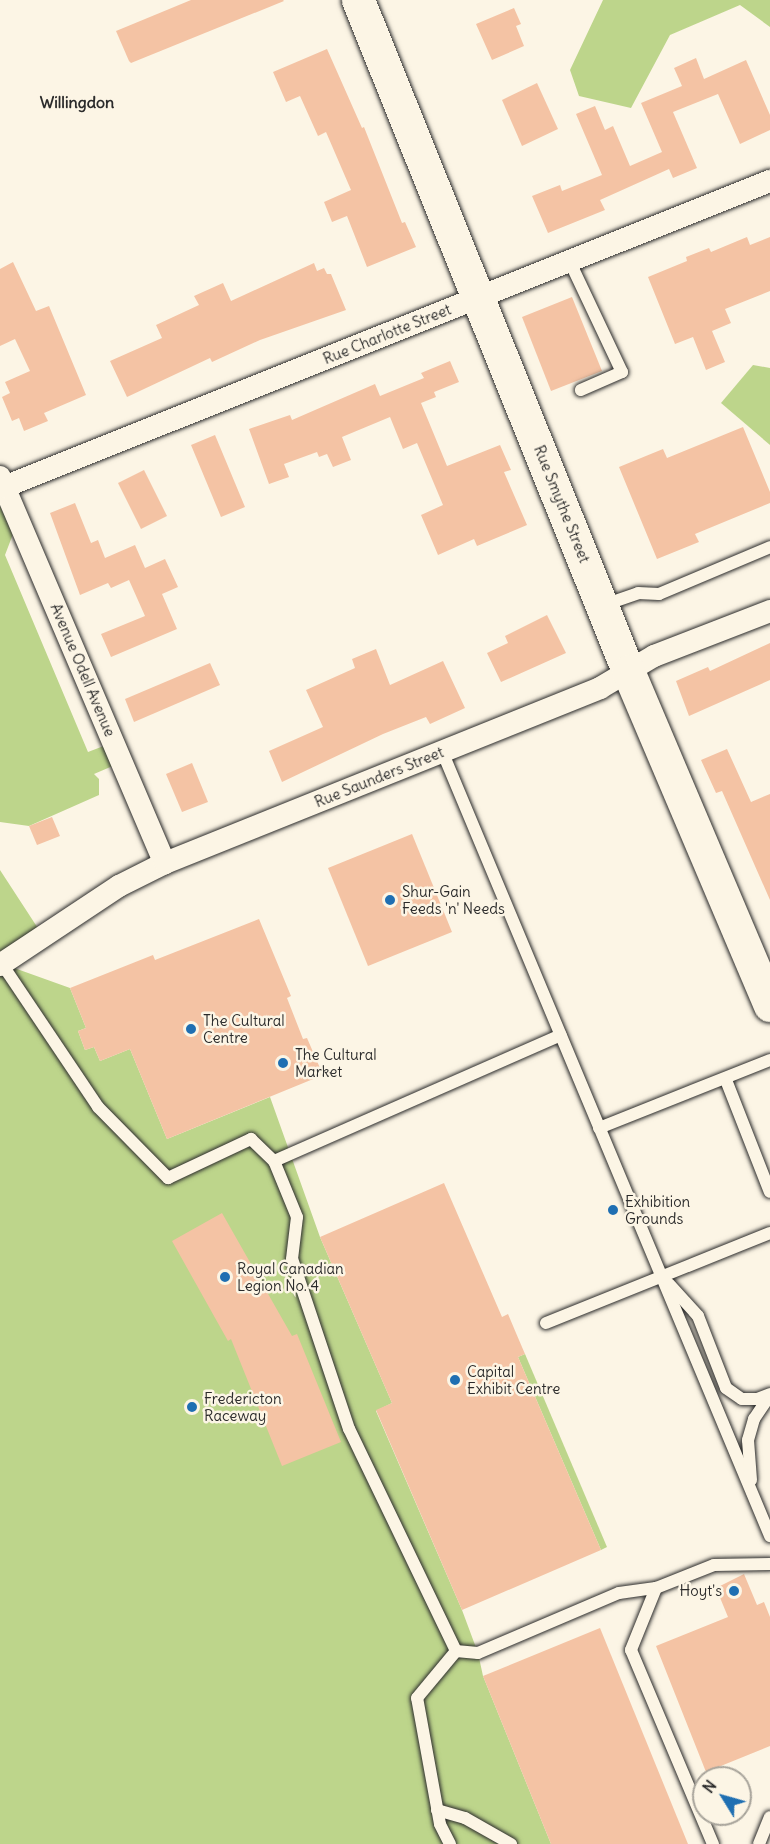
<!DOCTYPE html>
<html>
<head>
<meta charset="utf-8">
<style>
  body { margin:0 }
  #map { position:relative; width:770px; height:1844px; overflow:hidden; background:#fcf5e5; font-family:Delius,sans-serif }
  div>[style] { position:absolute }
  .green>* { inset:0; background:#bdd58b }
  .building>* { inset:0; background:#f4c3a4 }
  .roads { filter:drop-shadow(0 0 2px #2b2b2b) drop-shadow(0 0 2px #2b2b2b) }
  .lane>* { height:12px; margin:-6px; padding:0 6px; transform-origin:6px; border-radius:6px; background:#fcf5e5 }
  .street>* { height:22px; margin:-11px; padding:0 11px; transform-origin:11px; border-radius:11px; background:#fcf5e5 }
  .secondary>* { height:33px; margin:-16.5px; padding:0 16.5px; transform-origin:16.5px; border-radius:16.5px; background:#fcf5e5 }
  .dots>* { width:16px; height:16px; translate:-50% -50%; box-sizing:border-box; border:3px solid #fcf5e5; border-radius:50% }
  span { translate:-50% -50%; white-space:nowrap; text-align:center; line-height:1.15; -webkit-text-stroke:5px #fcf5e5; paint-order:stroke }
  .street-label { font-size:15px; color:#2b2b2b }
  .poi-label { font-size:15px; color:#2b2b2b }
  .left { translate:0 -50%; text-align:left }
  .right { translate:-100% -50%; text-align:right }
  .neighbourhood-label { font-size:16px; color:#2b2b2b; font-weight:700 }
  .north { position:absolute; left:692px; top:1766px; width:60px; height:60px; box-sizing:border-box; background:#fcf5e5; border:2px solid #a8a49b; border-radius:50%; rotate:307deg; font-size:16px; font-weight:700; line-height:24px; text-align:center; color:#2b2b2b }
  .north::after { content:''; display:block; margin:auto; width:21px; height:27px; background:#1f6fb2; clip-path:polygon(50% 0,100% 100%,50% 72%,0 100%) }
</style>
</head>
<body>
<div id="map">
  <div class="green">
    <div style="clip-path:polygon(603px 0,770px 0,770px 27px,740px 5px,670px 35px,631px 108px,579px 96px,570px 70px)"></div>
    <div style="clip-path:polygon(753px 365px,770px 368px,770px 445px,721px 403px)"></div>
    <div style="clip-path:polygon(0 506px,13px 534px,5px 555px,88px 752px,114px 742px,122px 762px,94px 774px,99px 779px,99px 795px,29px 826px,0 822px)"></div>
    <div style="clip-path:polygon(0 870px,43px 936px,3px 964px,70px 988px,86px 1028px,78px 1031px,85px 1050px,94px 1047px,100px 1061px,130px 1049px,167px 1139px,270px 1097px,320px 1237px,392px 1403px,376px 1411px,462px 1610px,478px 1653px,483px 1676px,551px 1844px,0 1844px)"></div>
    <div style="clip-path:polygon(525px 1354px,607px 1547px,601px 1550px,518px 1357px)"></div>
  </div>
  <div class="building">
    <div style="clip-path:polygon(191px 0,283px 0,284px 1px,131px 63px,129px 61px,116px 31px)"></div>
    <div style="clip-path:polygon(514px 8px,521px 24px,516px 26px,524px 46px,492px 60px,476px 24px)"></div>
    <div style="clip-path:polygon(327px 49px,362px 128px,364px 127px,402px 223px,405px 222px,416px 247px,367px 267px,347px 216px,332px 222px,324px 202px,351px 190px,326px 132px,318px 136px,300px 96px,286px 102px,273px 72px)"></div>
    <div style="clip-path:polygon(696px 58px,704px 79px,746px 60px,770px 115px,770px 130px,740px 144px,718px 94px,673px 112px,697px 168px,673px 178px,669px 169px,600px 200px,605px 210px,548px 233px,532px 196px,560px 185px,562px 191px,602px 175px,576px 114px,595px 106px,605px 130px,613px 126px,630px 166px,662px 152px,641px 103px,682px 86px,674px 68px)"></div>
    <div style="clip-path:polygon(537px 83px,558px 129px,522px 146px,502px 100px)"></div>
    <div style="clip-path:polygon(747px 237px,750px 245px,770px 237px,770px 291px,725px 309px,731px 323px,712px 331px,725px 362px,706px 370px,693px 337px,675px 344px,648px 277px,687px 261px,686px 257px,709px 248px,711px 252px)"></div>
    <div style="clip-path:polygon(13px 262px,36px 311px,49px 306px,86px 395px,44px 413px,48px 421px,24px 431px,19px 418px,12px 421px,2px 397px,10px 393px,5px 382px,30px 371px,15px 339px,0 346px,0 269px)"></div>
    <div style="clip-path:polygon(314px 263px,317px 271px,324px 268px,327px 274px,331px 274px,346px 310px,260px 340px,212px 362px,210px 358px,127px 397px,110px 361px,162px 338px,156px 325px,199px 305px,194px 296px,223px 283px,231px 301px)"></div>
    <div style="clip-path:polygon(572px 297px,602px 371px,551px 391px,522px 317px)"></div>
    <div style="clip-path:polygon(450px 361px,459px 382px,434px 392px,436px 397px,421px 403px,447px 466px,500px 445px,511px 470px,504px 472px,527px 525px,477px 546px,474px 539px,438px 555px,421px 515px,443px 505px,417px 443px,403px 449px,390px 417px,342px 437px,351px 460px,333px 467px,327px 454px,319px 457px,317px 452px,284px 464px,289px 477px,269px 484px,249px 429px,290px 415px,292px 420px,375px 384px,380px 396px,424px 378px,421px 373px)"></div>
    <div style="clip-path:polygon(743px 427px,770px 492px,770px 503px,695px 534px,699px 542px,657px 559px,619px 467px,663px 449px,667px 458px)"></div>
    <div style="clip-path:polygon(215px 435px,245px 507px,221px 517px,191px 445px)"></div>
    <div style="clip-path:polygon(144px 470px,167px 516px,141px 529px,118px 483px)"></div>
    <div style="clip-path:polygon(75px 503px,91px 543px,98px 540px,105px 558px,135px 545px,145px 568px,165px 559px,178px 587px,162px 594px,177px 629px,111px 657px,101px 634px,145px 616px,129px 580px,111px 588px,108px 583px,80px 595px,50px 513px)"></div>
    <div style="clip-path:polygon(547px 615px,566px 653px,501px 682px,487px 653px,508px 643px,505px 636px)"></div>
    <div style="clip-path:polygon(770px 643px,770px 680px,689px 716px,676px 681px,708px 667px,710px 671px)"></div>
    <div style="clip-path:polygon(376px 649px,390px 685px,443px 661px,465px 708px,430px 724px,426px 717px,383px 734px,282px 782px,269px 751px,323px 727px,306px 690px,355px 668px,352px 659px)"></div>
    <div style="clip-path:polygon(210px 663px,220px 685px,134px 722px,125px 699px)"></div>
    <div style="clip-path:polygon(727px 749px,751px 802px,770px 794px,770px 900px,722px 791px,716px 793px,701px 760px)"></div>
    <div style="clip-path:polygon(192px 763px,208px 802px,182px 812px,166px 774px)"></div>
    <div style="clip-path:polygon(52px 817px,60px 836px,37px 845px,29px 826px)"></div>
    <div style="clip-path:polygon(412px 834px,452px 932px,368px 966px,328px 868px)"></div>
    <div style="clip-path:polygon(259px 919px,291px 996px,287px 998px,303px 1039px,307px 1038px,323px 1075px,167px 1139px,130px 1049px,100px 1061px,94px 1047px,85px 1050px,78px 1031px,86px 1028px,70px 988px,153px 955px,155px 960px)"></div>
    <div style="clip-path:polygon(444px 1183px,502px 1317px,508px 1314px,516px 1333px,525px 1354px,518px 1357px,601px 1550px,462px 1610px,376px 1410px,392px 1403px,320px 1237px)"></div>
    <div style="clip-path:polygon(222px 1213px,292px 1336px,297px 1334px,341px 1442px,282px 1466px,231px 1339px,228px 1341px,172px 1241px)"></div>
    <div style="clip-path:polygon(744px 1574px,757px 1605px,764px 1602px,770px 1617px,770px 1746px,706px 1772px,656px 1646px,728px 1617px,716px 1588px)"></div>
    <div style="clip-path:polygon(600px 1628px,688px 1844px,551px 1844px,483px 1676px)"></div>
  </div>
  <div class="roads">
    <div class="lane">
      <div style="left:569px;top:260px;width:124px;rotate:64.7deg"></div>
      <div style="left:622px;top:372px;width:45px;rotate:156.3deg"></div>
      <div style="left:604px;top:605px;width:36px;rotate:-19deg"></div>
      <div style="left:638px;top:593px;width:21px;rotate:3deg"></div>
      <div style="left:659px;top:594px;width:121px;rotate:-22.9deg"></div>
      <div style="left:442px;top:751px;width:851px;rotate:67.32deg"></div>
      <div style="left:2px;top:964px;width:172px;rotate:56.1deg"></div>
      <div style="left:98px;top:1107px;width:100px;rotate:45.4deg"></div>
      <div style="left:168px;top:1178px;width:92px;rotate:-25.2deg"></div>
      <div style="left:251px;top:1139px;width:32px;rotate:44deg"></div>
      <div style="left:726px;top:1080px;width:120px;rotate:68.6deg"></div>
      <div style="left:599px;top:1128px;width:184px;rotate:-21.7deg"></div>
      <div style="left:669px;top:1284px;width:43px;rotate:47.8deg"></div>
      <div style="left:698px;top:1316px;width:77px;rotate:68.7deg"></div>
      <div style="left:726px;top:1388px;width:19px;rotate:35deg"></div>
      <div style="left:742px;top:1399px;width:15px"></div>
      <div style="left:757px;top:1399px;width:14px;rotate:-21deg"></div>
      <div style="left:546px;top:1323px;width:241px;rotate:-21.9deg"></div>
      <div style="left:751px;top:1480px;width:40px;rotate:-94.3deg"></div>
      <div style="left:748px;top:1440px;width:22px;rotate:-74deg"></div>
      <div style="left:754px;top:1419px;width:29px;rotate:-56deg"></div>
      <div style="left:656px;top:1588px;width:67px;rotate:112deg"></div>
      <div style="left:631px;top:1650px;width:211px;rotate:67.1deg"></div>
      <div style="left:456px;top:1651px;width:246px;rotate:-115.7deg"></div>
      <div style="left:349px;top:1429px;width:179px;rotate:-108.5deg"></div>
      <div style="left:292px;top:1259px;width:42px;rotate:-83.2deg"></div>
      <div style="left:297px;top:1217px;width:61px;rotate:-112.3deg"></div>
      <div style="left:274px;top:1161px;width:313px;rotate:-23.7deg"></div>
      <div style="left:456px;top:1651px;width:22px;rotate:5deg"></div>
      <div style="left:478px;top:1653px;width:153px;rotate:-23.1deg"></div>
      <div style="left:619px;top:1593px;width:37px;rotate:-8deg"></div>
      <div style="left:656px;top:1588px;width:62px;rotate:-21.6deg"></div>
      <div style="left:714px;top:1565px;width:56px;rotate:-1deg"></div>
      <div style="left:437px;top:1810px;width:29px;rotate:16deg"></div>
      <div style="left:465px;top:1818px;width:53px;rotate:29.5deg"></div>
      <div style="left:450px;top:1844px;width:22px;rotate:-117deg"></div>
      <div style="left:440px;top:1824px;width:128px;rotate:-100.3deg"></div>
      <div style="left:417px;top:1698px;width:61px;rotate:-50.3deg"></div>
      <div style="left:759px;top:1844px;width:29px;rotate:-68deg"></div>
    </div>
    <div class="street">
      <div style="left:0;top:477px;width:420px;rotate:66.9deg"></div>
      <div style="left:4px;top:487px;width:825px;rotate:-21.78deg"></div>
      <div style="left:0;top:965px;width:143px;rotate:-33.6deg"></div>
      <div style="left:119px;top:886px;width:51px;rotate:-26.6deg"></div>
      <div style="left:165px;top:863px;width:469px;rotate:-21.9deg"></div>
      <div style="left:600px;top:688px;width:63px;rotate:-30.7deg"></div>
      <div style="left:654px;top:656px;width:124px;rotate:-21.2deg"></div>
    </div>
    <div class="secondary">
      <div style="left:358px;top:0;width:723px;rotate:68.08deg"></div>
      <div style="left:628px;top:671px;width:363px;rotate:67deg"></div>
    </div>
  </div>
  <div class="dots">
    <div style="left:390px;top:900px;background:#1f6fb2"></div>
    <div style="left:191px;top:1029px;background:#1f6fb2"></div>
    <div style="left:283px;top:1063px;background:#1f6fb2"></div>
    <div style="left:613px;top:1210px;background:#1f6fb2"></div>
    <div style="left:225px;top:1277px;background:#1f6fb2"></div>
    <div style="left:455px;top:1380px;background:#1f6fb2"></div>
    <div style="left:192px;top:1407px;background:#1f6fb2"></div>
    <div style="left:734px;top:1591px;background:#1f6fb2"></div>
  </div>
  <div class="street-label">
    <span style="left:387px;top:334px;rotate:-22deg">Rue Charlotte Street</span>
    <span style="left:562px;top:504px;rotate:68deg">Rue Smythe Street</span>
    <span style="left:83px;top:670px;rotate:67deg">Avenue Odell Avenue</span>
    <span style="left:379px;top:777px;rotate:-22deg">Rue Saunders Street</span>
  </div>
  <div class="poi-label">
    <span class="left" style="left:402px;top:900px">Shur-Gain<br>Feeds 'n' Needs</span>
    <span class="left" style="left:203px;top:1029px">The Cultural<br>Centre</span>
    <span class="left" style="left:295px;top:1063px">The Cultural<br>Market</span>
    <span class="left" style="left:625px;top:1210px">Exhibition<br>Grounds</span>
    <span class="left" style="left:237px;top:1277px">Royal Canadian<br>Legion No. 4</span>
    <span class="left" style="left:467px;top:1380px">Capital<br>Exhibit Centre</span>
    <span class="left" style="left:204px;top:1407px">Fredericton<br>Raceway</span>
    <span class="right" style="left:722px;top:1591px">Hoyt's</span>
  </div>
  <div class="neighbourhood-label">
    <span style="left:77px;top:102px">Willingdon</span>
  </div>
  <div class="north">N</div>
</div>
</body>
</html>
